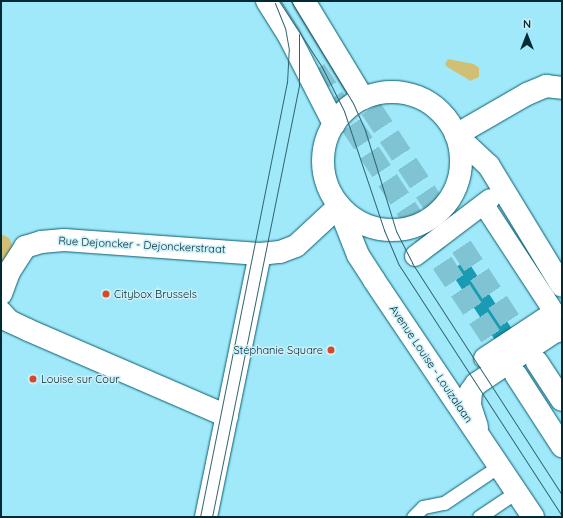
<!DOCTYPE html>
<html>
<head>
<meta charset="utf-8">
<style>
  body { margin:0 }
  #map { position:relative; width:563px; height:518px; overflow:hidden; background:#a0e9fb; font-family:Quicksand,sans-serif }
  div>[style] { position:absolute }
  .green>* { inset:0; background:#d2bf76 }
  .water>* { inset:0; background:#1a9bb4 }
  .trunk-tunnel>* { height:22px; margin-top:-11px; transform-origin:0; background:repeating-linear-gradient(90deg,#80c3d3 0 22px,transparent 0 33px) }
  .roads { filter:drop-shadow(0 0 1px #095e6e) drop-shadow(0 0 1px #095e6e) }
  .service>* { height:13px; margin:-6.5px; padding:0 6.5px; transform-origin:6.5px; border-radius:6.5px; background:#fff }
  .pedestrian>* { height:20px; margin:-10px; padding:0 10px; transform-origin:10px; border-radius:10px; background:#fff }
  .minor>* { height:22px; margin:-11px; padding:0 11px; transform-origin:11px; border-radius:11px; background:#fff }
  .secondary>* { height:22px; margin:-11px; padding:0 11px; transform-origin:11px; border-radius:11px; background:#fff }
  .secondary>.ring { margin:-11px; padding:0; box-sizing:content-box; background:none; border:22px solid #fff; border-radius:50% }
  .trunk>* { height:22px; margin:-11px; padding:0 11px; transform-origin:11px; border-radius:11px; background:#fff }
  .tram>* { height:1px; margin:-0.5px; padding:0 0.5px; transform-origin:0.5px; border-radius:0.5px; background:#316571 }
  .dots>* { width:11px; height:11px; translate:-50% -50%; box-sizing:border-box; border:2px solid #cdeff8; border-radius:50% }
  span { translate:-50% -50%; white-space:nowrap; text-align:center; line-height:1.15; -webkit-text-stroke:3px #cdeff8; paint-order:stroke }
  .street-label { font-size:11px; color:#002b34 }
  .poi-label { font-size:11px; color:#002b34 }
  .left { translate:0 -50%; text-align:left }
  .right { translate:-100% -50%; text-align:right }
  .frame { position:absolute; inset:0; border:2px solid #002b34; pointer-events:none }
  .north { position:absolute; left:507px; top:16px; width:40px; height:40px; -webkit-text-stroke:3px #cdeff8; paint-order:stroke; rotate:0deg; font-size:11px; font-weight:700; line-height:16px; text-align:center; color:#002b34 }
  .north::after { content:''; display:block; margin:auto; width:14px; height:18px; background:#002b34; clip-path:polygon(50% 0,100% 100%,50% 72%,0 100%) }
</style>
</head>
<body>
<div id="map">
  <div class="green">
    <div style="clip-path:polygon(448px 59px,474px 64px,479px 68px,479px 77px,470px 81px,466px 78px,447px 67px,445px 64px)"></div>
    <div style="clip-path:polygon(1px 234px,9px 238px,13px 246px,1px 271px)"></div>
  </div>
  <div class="water">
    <div style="clip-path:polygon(467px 260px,512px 329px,495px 340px,450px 271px)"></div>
  </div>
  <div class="trunk-tunnel">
    <div style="left:315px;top:70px;width:354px;rotate:56.6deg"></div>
    <div style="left:353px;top:81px;width:324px;rotate:56.8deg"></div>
  </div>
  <div class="roads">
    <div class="service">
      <div style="left:413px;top:517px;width:14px;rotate:-45deg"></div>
      <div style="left:423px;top:507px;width:21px;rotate:-11deg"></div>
      <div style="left:444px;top:503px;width:66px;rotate:-33.9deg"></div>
      <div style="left:479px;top:517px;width:45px;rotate:-34deg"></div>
    </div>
    <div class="pedestrian">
      <div style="left:484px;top:205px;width:128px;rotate:56.8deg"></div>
      <div style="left:415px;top:256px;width:94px;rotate:-37.2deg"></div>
      <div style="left:484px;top:358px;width:77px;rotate:-33.3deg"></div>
    </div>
    <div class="minor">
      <div style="left:456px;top:135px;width:82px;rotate:-30deg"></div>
      <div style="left:527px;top:94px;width:21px;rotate:-23deg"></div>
      <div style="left:546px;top:86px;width:16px;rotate:7deg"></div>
      <div style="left:1px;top:294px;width:23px;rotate:-70deg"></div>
      <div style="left:9px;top:272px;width:30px;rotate:-57deg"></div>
      <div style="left:25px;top:247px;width:17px;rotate:-17deg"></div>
      <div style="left:41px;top:242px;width:23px;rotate:-5deg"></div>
      <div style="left:64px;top:240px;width:196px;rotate:4.1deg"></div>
      <div style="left:1px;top:312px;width:12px;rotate:48deg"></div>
      <div style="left:9px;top:321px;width:21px;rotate:25deg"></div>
      <div style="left:28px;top:330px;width:217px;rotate:23.4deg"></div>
    </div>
    <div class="secondary">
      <div style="left:267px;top:1px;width:41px;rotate:57.8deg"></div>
      <div style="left:289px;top:36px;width:99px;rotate:62.9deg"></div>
      <div style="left:304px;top:1px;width:114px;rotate:58.7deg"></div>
      <div class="ring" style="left:323px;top:92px;width:116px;height:116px"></div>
      <div style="left:456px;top:135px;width:45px;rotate:43.2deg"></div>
      <div style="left:489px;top:166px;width:140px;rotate:58.7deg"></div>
      <div style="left:339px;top:207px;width:52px;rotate:68.4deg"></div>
      <div style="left:358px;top:255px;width:30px;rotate:57deg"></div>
      <div style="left:374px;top:280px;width:285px;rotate:56.1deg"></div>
      <div style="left:477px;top:427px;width:23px;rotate:-108deg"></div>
      <div style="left:470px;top:405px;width:14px;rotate:-86deg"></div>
      <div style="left:471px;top:391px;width:9px;rotate:-54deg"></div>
      <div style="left:476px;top:384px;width:94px;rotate:-33.7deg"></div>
      <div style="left:554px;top:332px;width:8px;rotate:-14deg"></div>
      <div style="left:206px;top:517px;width:268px;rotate:-78.4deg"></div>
      <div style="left:260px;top:254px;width:20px;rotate:-6deg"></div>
      <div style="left:280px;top:252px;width:17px;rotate:-21deg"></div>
      <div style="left:296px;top:246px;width:59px;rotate:-42.9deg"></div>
    </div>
    <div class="trunk">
      <div style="left:537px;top:362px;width:45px;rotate:56.7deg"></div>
      <div style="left:516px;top:375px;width:85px;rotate:57.1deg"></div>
    </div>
  </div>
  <div class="tram">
    <div style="left:279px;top:1px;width:79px;rotate:56.9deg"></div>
    <div style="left:322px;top:67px;width:49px;rotate:63.4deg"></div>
    <div style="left:344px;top:111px;width:126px;rotate:71.4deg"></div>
    <div style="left:384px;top:230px;width:38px;rotate:67deg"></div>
    <div style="left:399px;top:265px;width:299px;rotate:57deg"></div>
    <div style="left:291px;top:1px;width:119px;rotate:58.7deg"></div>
    <div style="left:353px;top:103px;width:30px;rotate:66deg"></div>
    <div style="left:365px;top:130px;width:106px;rotate:72.9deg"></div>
    <div style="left:396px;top:231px;width:36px;rotate:63deg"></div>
    <div style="left:412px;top:263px;width:276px;rotate:57.1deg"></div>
    <div style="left:200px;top:517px;width:443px;rotate:-78.7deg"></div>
    <div style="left:287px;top:83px;width:33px;rotate:-87deg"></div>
    <div style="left:289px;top:50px;width:22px;rotate:-100deg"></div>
    <div style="left:285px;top:28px;width:27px;rotate:-112deg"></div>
    <div style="left:212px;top:517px;width:441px;rotate:-78.6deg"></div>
    <div style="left:299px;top:85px;width:51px;rotate:-90deg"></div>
  </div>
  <div class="dots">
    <div style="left:106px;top:294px;background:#d44a28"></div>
    <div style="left:331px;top:350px;background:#d44a28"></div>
    <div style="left:33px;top:379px;background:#d44a28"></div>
  </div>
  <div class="street-label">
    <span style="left:142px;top:245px;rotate:3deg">Rue Dejoncker - Dejonckerstraat</span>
    <span style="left:431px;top:364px;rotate:56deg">Avenue Louise - Louizalaan</span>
  </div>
  <div class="poi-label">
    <span class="left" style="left:114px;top:294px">Citybox Brussels</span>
    <span class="right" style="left:323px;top:350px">Stéphanie Square</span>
    <span class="left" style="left:41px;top:379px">Louise sur Cour</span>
  </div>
  <div class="frame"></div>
  <div class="north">N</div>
</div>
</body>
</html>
